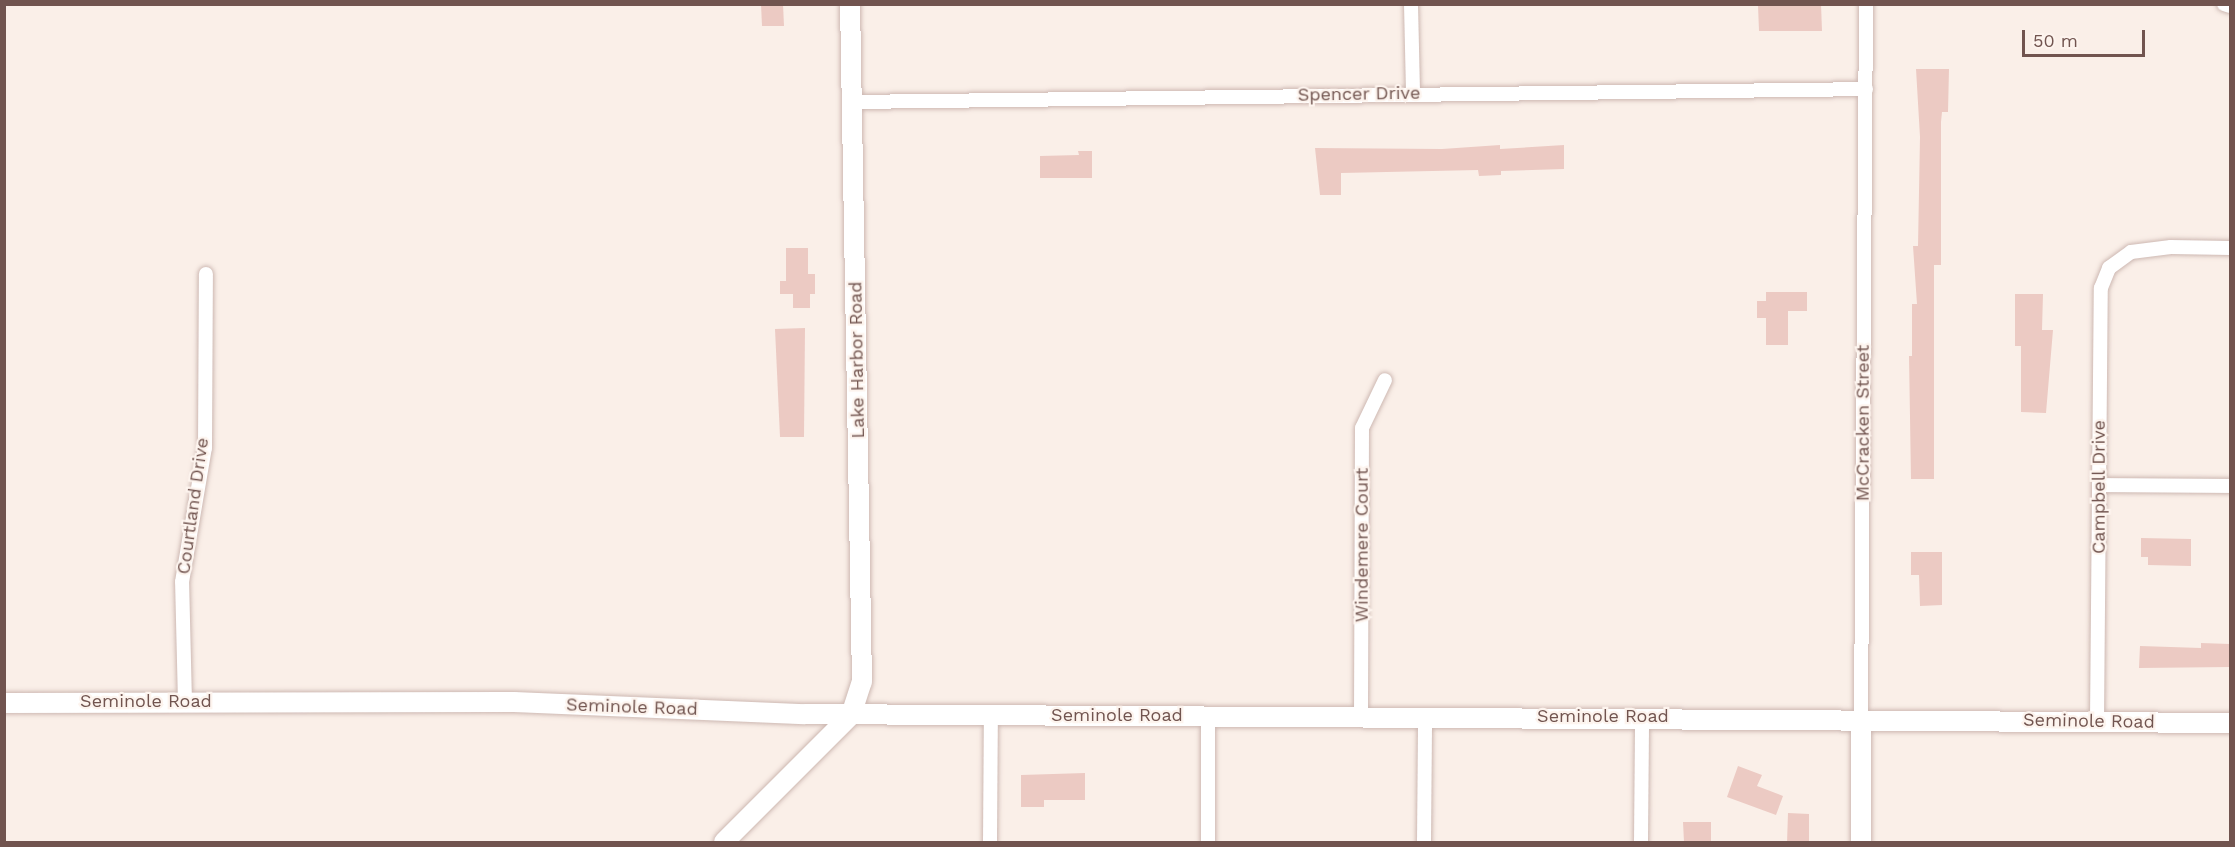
<!DOCTYPE html>
<html>
<head>
<meta charset="utf-8">
<style>
  body { margin:0 }
  #map { position:relative; width:2235px; height:847px; overflow:hidden; background:#faefe8; font-family:"Work Sans",sans-serif }
  div>[style] { position:absolute }
  .building>* { inset:0; background:#eccac3 }
  .roads { filter:drop-shadow(0 0 2px #cdb8b2) drop-shadow(0 0 2px #cdb8b2) }
  .street>* { height:14px; margin:-7px; padding:0 7px; transform-origin:7px; border-radius:7px; background:#fff }
  .secondary>* { height:20px; margin:-10px; padding:0 10px; transform-origin:10px; border-radius:10px; background:#fff }
  span { translate:-50% -50%; white-space:nowrap; text-align:center; line-height:1.15; -webkit-text-stroke:4.5px #fdf4ee; paint-order:stroke }
  .street-label { font-size:18px; color:#71544f }
  .frame { position:absolute; inset:0; border:6px solid #71544f; pointer-events:none }
  .scale { position:absolute; left:2022px; top:30px; width:123px; height:27px; box-sizing:border-box; border:3px solid #71544f; border-top:0; padding-left:8px; font-size:18px; line-height:21px; white-space:nowrap; color:#71544f; -webkit-text-stroke:4px #fdf4ee; paint-order:stroke }
</style>
</head>
<body>
<div id="map">
  <div class="building">
    <div style="clip-path:polygon(761px 4px,783px 4px,784px 26px,762px 26px)"></div>
    <div style="clip-path:polygon(1821px 4px,1822px 31px,1759px 31px,1758px 5px)"></div>
    <div style="clip-path:polygon(1916px 69px,1949px 69px,1948px 112px,1942px 112px,1941px 122px,1941px 265px,1934px 265px,1934px 479px,1911px 479px,1909px 356px,1912px 356px,1912px 304px,1917px 304px,1913px 246px,1918px 246px,1920px 137px)"></div>
    <div style="clip-path:polygon(1500px 145px,1500px 149px,1564px 145px,1564px 169px,1501px 171px,1501px 175px,1479px 176px,1478px 170px,1341px 173px,1341px 195px,1320px 195px,1315px 148px,1442px 149px)"></div>
    <div style="clip-path:polygon(1078px 151px,1092px 151px,1092px 178px,1040px 178px,1040px 156px,1079px 155px)"></div>
    <div style="clip-path:polygon(786px 248px,808px 248px,808px 274px,815px 274px,815px 294px,810px 294px,810px 308px,793px 308px,793px 294px,780px 294px,780px 281px,786px 281px)"></div>
    <div style="clip-path:polygon(1766px 292px,1807px 292px,1807px 311px,1788px 311px,1788px 345px,1766px 345px,1766px 318px,1757px 318px,1757px 301px,1766px 301px)"></div>
    <div style="clip-path:polygon(2015px 294px,2043px 294px,2042px 330px,2053px 330px,2046px 413px,2021px 412px,2021px 346px,2015px 346px)"></div>
    <div style="clip-path:polygon(805px 328px,804px 437px,780px 437px,775px 329px)"></div>
    <div style="clip-path:polygon(2141px 538px,2191px 539px,2191px 566px,2148px 565px,2148px 557px,2141px 557px)"></div>
    <div style="clip-path:polygon(1911px 552px,1942px 552px,1942px 605px,1920px 606px,1919px 575px,1911px 575px)"></div>
    <div style="clip-path:polygon(2201px 643px,2230px 644px,2230px 667px,2139px 668px,2140px 646px,2201px 648px)"></div>
    <div style="clip-path:polygon(1738px 766px,1762px 775px,1757px 786px,1783px 796px,1776px 815px,1727px 797px)"></div>
    <div style="clip-path:polygon(1085px 773px,1085px 800px,1044px 800px,1044px 807px,1021px 807px,1021px 775px)"></div>
    <div style="clip-path:polygon(1788px 813px,1809px 814px,1809px 843px,1787px 843px)"></div>
    <div style="clip-path:polygon(1683px 822px,1711px 822px,1711px 841px,1684px 842px)"></div>
  </div>
  <div class="roads">
    <div class="street">
      <div style="left:1411px;top:4px;width:90px;rotate:88.7deg"></div>
      <div style="left:2224px;top:4px;width:6px;rotate:18deg"></div>
      <div style="left:852px;top:102px;width:1014px;rotate:-0.73deg"></div>
      <div style="left:2099px;top:485px;width:131px;rotate:0.4deg"></div>
      <div style="left:185px;top:702px;width:120px;rotate:-91.4deg"></div>
      <div style="left:182px;top:582px;width:136px;rotate:-80.3deg"></div>
      <div style="left:205px;top:448px;width:174px;rotate:-89.7deg"></div>
      <div style="left:1361px;top:715px;width:287px;rotate:-89.8deg"></div>
      <div style="left:1362px;top:428px;width:53px;rotate:-64.4deg"></div>
      <div style="left:1861px;top:718px;width:714px;rotate:-89.6deg"></div>
      <div style="left:2097px;top:721px;width:433px;rotate:-89.5deg"></div>
      <div style="left:2101px;top:288px;width:22px;rotate:-68deg"></div>
      <div style="left:2109px;top:268px;width:27px;rotate:-36deg"></div>
      <div style="left:2131px;top:252px;width:40px;rotate:-7.1deg"></div>
      <div style="left:2171px;top:247px;width:59px;rotate:1deg"></div>
      <div style="left:990px;top:842px;width:128px;rotate:-89.6deg"></div>
      <div style="left:1208px;top:842px;width:127px;rotate:-90deg"></div>
      <div style="left:1424px;top:842px;width:126px;rotate:-89.5deg"></div>
      <div style="left:1641px;top:842px;width:126px;rotate:-89.5deg"></div>
    </div>
    <div class="secondary">
      <div style="left:4px;top:703px;width:510px;rotate:-0.11deg"></div>
      <div style="left:514px;top:702px;width:291px;rotate:2.4deg"></div>
      <div style="left:805px;top:714px;width:1425px;rotate:0.36deg"></div>
      <div style="left:724px;top:842px;width:180px;rotate:-45deg"></div>
      <div style="left:851px;top:715px;width:35px;rotate:-72deg"></div>
      <div style="left:862px;top:682px;width:678px;rotate:-91.01deg"></div>
      <div style="left:1861px;top:842px;width:124px;rotate:-90deg"></div>
    </div>
  </div>
  <div class="street-label">
    <span style="left:1359px;top:94px;rotate:-1deg">Spencer Drive</span>
    <span style="left:857px;top:360px;rotate:-91deg">Lake Harbor Road</span>
    <span style="left:1863px;top:423px;rotate:-90deg">McCracken Street</span>
    <span style="left:2099px;top:487px;rotate:-90deg">Campbell Drive</span>
    <span style="left:193px;top:506px;rotate:-82deg">Courtland Drive</span>
    <span style="left:1362px;top:545px;rotate:-90deg">Windemere Court</span>
    <span style="left:146px;top:701px">Seminole Road</span>
    <span style="left:632px;top:707px;rotate:2deg">Seminole Road</span>
    <span style="left:1117px;top:715px">Seminole Road</span>
    <span style="left:1603px;top:716px">Seminole Road</span>
    <span style="left:2089px;top:721px;rotate:1deg">Seminole Road</span>
  </div>
  <div class="frame"></div>
  <div class="scale">50 m</div>
</div>
</body>
</html>
